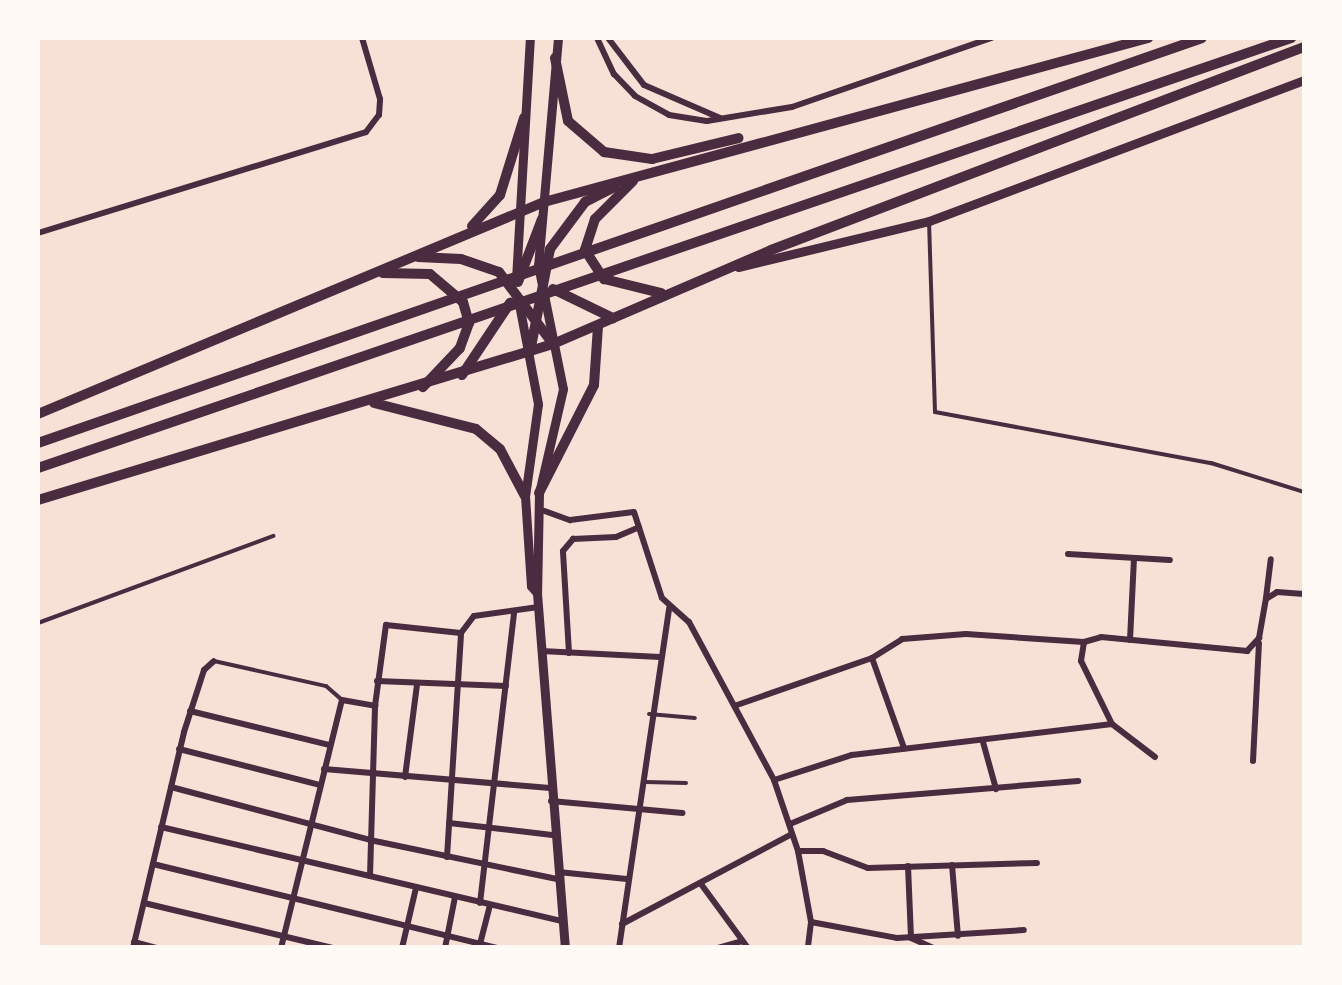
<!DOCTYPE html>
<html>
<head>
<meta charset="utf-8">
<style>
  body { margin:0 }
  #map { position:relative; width:1342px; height:985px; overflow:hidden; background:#f7e1d7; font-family:"PT Sans Narrow",sans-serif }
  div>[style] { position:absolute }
  .service>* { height:4px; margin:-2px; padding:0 2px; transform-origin:2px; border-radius:2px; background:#4a2c40 }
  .minor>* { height:6px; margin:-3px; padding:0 3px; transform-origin:3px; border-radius:3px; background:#4a2c40 }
  .tertiary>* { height:9px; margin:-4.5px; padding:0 4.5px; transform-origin:4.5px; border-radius:4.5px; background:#4a2c40 }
  .primary>* { height:10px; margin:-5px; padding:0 5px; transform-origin:5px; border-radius:5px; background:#4a2c40 }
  span { translate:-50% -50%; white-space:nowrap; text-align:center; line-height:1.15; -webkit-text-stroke:9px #fffaf5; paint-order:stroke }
  .frame { position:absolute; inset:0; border:40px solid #fffaf5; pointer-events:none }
</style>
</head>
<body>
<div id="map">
  <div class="service">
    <div style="left:929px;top:221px;width:191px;rotate:88.2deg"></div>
    <div style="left:935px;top:412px;width:281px;rotate:10.5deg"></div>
    <div style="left:1211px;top:463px;width:97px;rotate:17.3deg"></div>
    <div style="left:38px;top:623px;width:251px;rotate:-20.3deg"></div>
    <div style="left:214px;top:661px;width:115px;rotate:12.6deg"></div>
    <div style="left:326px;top:686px;width:20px;rotate:41deg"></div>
    <div style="left:649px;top:714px;width:46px;rotate:5deg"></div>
    <div style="left:646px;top:782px;width:40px;rotate:1.4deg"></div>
  </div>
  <div class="minor">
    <div style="left:597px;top:38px;width:40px;rotate:65deg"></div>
    <div style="left:614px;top:74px;width:30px;rotate:46deg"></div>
    <div style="left:635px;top:96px;width:39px;rotate:29deg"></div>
    <div style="left:669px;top:115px;width:38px;rotate:9deg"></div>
    <div style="left:707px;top:121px;width:86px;rotate:-9.4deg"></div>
    <div style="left:792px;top:107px;width:211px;rotate:-19.1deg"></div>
    <div style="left:608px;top:38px;width:59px;rotate:52.5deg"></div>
    <div style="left:644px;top:85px;width:83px;rotate:23.5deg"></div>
    <div style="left:38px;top:233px;width:343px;rotate:-17.1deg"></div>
    <div style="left:366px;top:132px;width:21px;rotate:-53deg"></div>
    <div style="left:379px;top:115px;width:16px;rotate:-86deg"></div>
    <div style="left:380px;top:99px;width:64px;rotate:-106.4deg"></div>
    <div style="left:539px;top:509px;width:33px;rotate:20deg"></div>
    <div style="left:570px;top:520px;width:64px;rotate:-7.1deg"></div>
    <div style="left:634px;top:512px;width:90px;rotate:72deg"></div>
    <div style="left:662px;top:598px;width:36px;rotate:42deg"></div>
    <div style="left:689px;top:622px;width:179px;rotate:61.7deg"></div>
    <div style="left:774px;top:780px;width:75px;rotate:71.3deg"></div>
    <div style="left:798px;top:851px;width:72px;rotate:79.6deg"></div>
    <div style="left:811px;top:922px;width:26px;rotate:97deg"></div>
    <div style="left:1068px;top:554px;width:102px;rotate:3.4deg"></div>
    <div style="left:1266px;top:598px;width:39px;rotate:-83deg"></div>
    <div style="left:1130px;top:640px;width:82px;rotate:-87.2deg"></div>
    <div style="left:541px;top:651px;width:119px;rotate:2.9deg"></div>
    <div style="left:569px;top:653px;width:102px;rotate:-93.4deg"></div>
    <div style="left:563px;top:551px;width:16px;rotate:-50deg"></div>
    <div style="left:573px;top:539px;width:43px;rotate:-2.7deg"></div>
    <div style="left:616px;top:537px;width:25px;rotate:-23deg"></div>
    <div style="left:872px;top:658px;width:96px;rotate:70.4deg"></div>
    <div style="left:377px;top:681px;width:129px;rotate:2.2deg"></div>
    <div style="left:737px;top:705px;width:143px;rotate:-19.2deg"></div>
    <div style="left:872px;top:658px;width:36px;rotate:-32deg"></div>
    <div style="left:902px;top:639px;width:64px;rotate:-4.5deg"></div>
    <div style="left:966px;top:634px;width:118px;rotate:3.9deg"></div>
    <div style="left:190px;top:711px;width:144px;rotate:13.7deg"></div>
    <div style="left:983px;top:742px;width:49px;rotate:74.5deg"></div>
    <div style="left:179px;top:749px;width:146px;rotate:14.3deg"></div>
    <div style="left:1155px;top:757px;width:54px;rotate:-142.5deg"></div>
    <div style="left:1112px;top:724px;width:70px;rotate:-116.2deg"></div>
    <div style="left:1081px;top:661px;width:19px;rotate:-81deg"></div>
    <div style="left:1084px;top:642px;width:18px;rotate:-16deg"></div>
    <div style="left:1101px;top:637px;width:147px;rotate:5.5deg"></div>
    <div style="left:1247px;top:651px;width:18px;rotate:-47deg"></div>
    <div style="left:1259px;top:638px;width:40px;rotate:-80deg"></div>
    <div style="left:1266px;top:599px;width:13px;rotate:-32deg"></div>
    <div style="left:1277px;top:592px;width:27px;rotate:4deg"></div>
    <div style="left:1253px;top:761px;width:118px;rotate:-87.1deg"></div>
    <div style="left:324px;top:769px;width:227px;rotate:4.8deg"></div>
    <div style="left:405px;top:777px;width:93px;rotate:-82.6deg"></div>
    <div style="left:774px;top:780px;width:82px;rotate:-17.8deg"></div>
    <div style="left:852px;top:755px;width:262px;rotate:-6.8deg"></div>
    <div style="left:171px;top:787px;width:206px;rotate:14.9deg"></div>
    <div style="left:370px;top:840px;width:191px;rotate:11.8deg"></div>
    <div style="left:551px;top:801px;width:132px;rotate:5.2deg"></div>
    <div style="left:449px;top:823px;width:104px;rotate:6.6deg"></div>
    <div style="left:790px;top:824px;width:62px;rotate:-22.8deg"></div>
    <div style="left:847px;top:800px;width:232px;rotate:-4.7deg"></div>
    <div style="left:161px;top:827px;width:413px;rotate:13.2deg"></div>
    <div style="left:798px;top:851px;width:25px"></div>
    <div style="left:823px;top:851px;width:48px;rotate:20.7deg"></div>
    <div style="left:868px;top:868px;width:169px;rotate:-1.7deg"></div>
    <div style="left:447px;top:857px;width:224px;rotate:-86.4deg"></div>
    <div style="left:153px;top:864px;width:355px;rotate:13.7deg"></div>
    <div style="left:952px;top:865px;width:71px;rotate:85.2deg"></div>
    <div style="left:908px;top:866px;width:72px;rotate:87.6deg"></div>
    <div style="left:911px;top:938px;width:24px;rotate:24deg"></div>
    <div style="left:558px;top:872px;width:69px;rotate:5.8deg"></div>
    <div style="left:370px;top:876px;width:170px;rotate:-88.3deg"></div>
    <div style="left:375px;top:706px;width:82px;rotate:-82.3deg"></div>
    <div style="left:386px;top:625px;width:75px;rotate:6.1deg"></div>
    <div style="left:461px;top:633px;width:21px;rotate:-53deg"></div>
    <div style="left:474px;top:616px;width:65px;rotate:-8deg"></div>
    <div style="left:701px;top:884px;width:79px;rotate:53.7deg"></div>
    <div style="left:144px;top:903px;width:194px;rotate:13.4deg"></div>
    <div style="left:480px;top:903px;width:293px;rotate:-83.3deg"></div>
    <div style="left:811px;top:922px;width:87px;rotate:10.5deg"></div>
    <div style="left:897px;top:938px;width:127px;rotate:-3.6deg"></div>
    <div style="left:622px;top:924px;width:192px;rotate:-27.9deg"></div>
    <div style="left:134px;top:942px;width:24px;rotate:15deg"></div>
    <div style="left:480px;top:944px;width:40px;rotate:-75.6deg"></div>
    <div style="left:133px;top:948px;width:222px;rotate:-76.7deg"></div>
    <div style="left:184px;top:732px;width:65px;rotate:-72.1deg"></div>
    <div style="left:204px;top:670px;width:13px;rotate:-42deg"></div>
    <div style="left:281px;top:948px;width:255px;rotate:-76.2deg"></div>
    <div style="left:342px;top:700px;width:34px;rotate:10deg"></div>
    <div style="left:402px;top:948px;width:62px;rotate:-76.9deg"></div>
    <div style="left:445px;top:948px;width:52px;rotate:-78.9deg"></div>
    <div style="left:619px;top:948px;width:344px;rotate:-81.6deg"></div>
    <div style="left:718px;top:948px;width:25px;rotate:-16deg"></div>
  </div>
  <div class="tertiary">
    <div style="left:558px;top:38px;width:228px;rotate:95deg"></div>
    <div style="left:538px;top:265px;width:126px;rotate:78.6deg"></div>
    <div style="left:563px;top:389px;width:107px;rotate:103deg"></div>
    <div style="left:539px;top:493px;width:100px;rotate:91.1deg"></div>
    <div style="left:537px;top:593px;width:356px;rotate:85.5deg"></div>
    <div style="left:738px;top:267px;width:196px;rotate:-13.5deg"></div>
    <div style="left:929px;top:221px;width:401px;rotate:-20.6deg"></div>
    <div style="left:516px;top:279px;width:241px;rotate:-86.7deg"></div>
    <div style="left:518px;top:299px;width:107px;rotate:79.2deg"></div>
    <div style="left:538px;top:404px;width:93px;rotate:98deg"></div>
    <div style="left:525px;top:496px;width:90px;rotate:86.2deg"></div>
    <div style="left:531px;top:586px;width:9px;rotate:49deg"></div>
  </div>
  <div class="primary">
    <div style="left:555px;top:58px;width:64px;rotate:78.3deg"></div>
    <div style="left:568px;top:121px;width:48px;rotate:40.7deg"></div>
    <div style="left:604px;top:152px;width:49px;rotate:8.3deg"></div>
    <div style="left:652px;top:159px;width:89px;rotate:-13.6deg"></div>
    <div style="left:633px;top:181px;width:54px;rotate:135deg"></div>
    <div style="left:595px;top:219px;width:33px;rotate:108deg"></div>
    <div style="left:585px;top:250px;width:35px;rotate:57deg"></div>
    <div style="left:604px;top:279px;width:59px;rotate:13.8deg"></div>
    <div style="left:472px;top:226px;width:42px;rotate:-47.9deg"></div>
    <div style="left:500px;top:195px;width:81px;rotate:-72.7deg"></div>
    <div style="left:418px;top:257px;width:43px;rotate:2.7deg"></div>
    <div style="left:461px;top:259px;width:40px;rotate:18.9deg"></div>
    <div style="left:499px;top:272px;width:90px;rotate:53.1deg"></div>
    <div style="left:383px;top:273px;width:47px;rotate:1.2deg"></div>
    <div style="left:430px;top:274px;width:43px;rotate:40.3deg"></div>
    <div style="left:463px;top:302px;width:22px;rotate:74deg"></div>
    <div style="left:469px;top:323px;width:27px;rotate:110deg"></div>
    <div style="left:460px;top:348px;width:54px;rotate:133.5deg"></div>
    <div style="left:518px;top:282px;width:67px;rotate:-69.1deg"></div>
    <div style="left:553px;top:289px;width:67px;rotate:25.8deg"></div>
    <div style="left:530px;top:352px;width:105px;rotate:-79deg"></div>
    <div style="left:550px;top:249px;width:59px;rotate:-53.3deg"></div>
    <div style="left:585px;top:202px;width:34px;rotate:-27deg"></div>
    <div style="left:462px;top:375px;width:87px;rotate:-56.3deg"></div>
    <div style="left:374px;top:403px;width:105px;rotate:14.3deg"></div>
    <div style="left:476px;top:429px;width:31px;rotate:40deg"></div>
    <div style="left:500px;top:449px;width:53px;rotate:62deg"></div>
    <div style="left:38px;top:414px;width:549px;rotate:-22.73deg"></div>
    <div style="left:544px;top:202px;width:626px;rotate:-15.19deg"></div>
    <div style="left:38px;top:443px;width:1232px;rotate:-19.18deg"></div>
    <div style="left:38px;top:468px;width:1325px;rotate:-18.94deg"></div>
    <div style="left:539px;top:493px;width:121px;rotate:-63deg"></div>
    <div style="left:594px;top:385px;width:59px;rotate:-86.1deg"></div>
    <div style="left:38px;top:500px;width:538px;rotate:-16.85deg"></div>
    <div style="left:553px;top:344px;width:237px;rotate:-23.3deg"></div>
    <div style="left:771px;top:250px;width:570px;rotate:-20.85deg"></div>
  </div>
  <div class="frame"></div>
</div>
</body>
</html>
